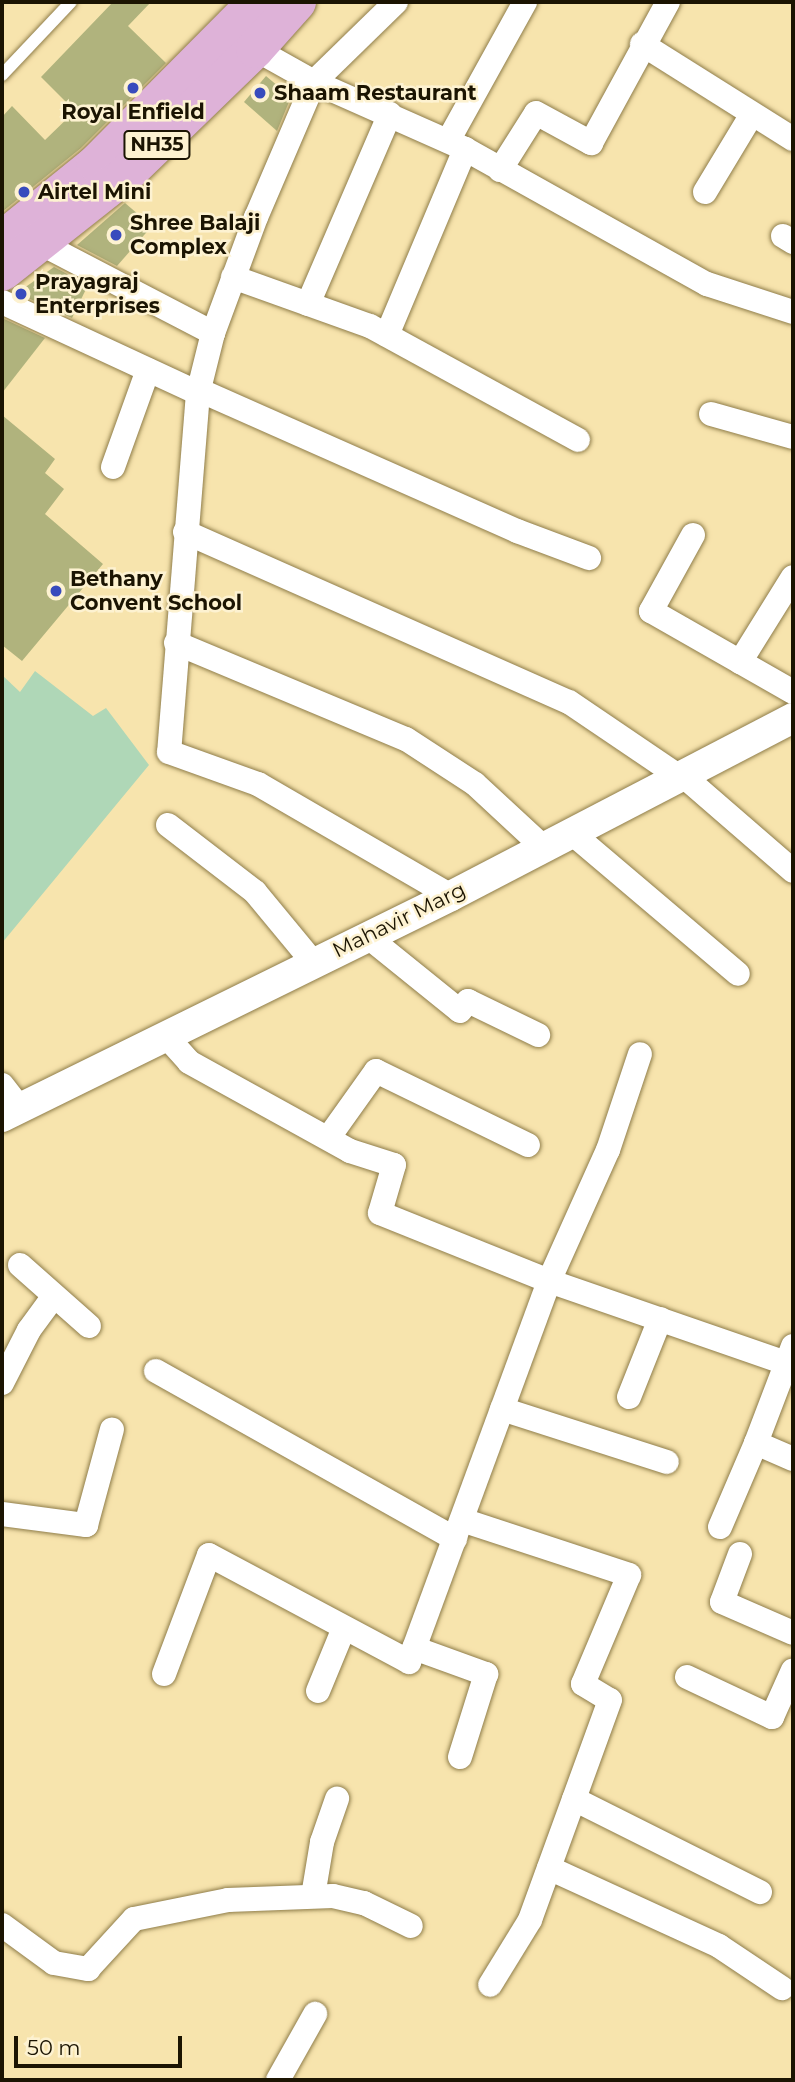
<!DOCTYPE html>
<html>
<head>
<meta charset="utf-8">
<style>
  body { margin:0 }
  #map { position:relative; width:795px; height:2082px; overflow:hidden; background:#f7e4ad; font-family:Montserrat,sans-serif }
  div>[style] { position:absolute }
  .green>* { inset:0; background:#afd7b7 }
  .building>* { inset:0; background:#b0b37d }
  .roads { filter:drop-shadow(0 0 2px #8f7d4a) drop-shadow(0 0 2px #8f7d4a) }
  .service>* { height:12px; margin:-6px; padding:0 6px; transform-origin:6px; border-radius:6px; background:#fff }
  .minor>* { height:24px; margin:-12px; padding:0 12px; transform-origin:12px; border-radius:12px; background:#fff }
  .tertiary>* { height:30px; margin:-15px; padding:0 15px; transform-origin:15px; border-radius:15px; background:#fff }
  .trunk>* { height:38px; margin:-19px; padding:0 19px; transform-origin:19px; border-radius:19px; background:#deb2d8 }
  .dots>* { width:19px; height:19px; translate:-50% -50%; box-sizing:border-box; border:4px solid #fdf2d1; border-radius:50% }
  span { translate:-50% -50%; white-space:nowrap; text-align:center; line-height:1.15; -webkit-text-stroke:5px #fdf2d1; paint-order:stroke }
  .shield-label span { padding:2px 5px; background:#fdf2d1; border:2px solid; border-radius:5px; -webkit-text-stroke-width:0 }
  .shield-label { font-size:19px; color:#1b1402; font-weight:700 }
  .poi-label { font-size:21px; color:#1b1402; font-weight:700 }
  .left { translate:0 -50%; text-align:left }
  .street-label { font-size:21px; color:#1b1402 }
  .frame { position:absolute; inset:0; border:4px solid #1b1402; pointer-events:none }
  .scale { position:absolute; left:14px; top:2036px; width:168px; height:32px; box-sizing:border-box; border:4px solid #1b1402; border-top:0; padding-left:9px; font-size:21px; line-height:24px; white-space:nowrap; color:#1b1402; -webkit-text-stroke:5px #fdf2d1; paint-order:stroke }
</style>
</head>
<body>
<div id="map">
  <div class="green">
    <div style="clip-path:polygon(35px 671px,93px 716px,106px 708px,149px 765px,2px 943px,2px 675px,20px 692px)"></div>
  </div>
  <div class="building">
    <div style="clip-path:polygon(113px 2px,151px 2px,128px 26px,166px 63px,81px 148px,2px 212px,2px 117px,12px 106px,45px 140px,75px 111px,41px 77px)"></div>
    <div style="clip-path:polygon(266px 76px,291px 97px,277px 131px,244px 102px)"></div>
    <div style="clip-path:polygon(125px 203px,152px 226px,117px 266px,77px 245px)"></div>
    <div style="clip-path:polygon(54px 267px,88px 285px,72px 318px,17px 293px)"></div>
    <div style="clip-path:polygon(2px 318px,45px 338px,2px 393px)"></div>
    <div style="clip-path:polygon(2px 415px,55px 459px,45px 473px,64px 489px,45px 514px,103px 564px,22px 661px,2px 645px)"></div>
  </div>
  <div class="roads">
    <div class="service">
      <div style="left:2px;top:75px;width:100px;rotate:-46.6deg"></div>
    </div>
    <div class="minor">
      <div style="left:396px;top:2px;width:115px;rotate:135.7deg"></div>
      <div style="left:314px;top:82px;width:147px;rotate:113.2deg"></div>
      <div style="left:256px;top:217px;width:124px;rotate:110.3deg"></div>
      <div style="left:213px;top:333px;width:62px;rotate:104deg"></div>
      <div style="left:198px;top:393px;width:360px;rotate:94.6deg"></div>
      <div style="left:169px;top:752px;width:95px;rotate:19.8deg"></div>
      <div style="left:258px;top:784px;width:223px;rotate:30.1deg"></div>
      <div style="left:642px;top:44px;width:178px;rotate:32.2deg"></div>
      <div style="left:255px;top:49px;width:68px;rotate:29.2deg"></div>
      <div style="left:314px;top:82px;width:165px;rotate:23.9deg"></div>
      <div style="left:465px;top:149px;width:277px;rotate:29.2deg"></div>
      <div style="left:707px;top:284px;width:90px;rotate:18deg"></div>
      <div style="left:448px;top:141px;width:159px;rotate:-61deg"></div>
      <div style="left:500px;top:170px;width:67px;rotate:-57.7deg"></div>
      <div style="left:536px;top:113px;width:63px;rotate:28.6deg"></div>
      <div style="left:591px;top:143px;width:161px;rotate:-61.4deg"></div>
      <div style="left:705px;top:192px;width:91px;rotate:-58.9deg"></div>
      <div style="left:783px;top:236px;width:12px;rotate:31deg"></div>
      <div style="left:42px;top:244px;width:193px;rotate:27.5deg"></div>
      <div style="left:233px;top:277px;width:145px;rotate:19.7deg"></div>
      <div style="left:370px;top:326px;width:237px;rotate:28.7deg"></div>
      <div style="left:2px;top:302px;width:216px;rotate:24.9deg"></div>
      <div style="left:308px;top:304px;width:207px;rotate:-66.7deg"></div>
      <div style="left:387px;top:335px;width:202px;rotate:-67.2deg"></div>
      <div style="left:199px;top:390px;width:348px;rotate:23.9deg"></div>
      <div style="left:517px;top:531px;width:77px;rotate:20.6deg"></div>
      <div style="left:711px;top:414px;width:85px;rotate:15.7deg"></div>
      <div style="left:113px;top:467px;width:103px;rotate:-70.2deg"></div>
      <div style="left:185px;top:532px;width:420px;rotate:23.9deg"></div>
      <div style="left:569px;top:702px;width:130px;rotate:34.1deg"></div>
      <div style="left:693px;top:535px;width:87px;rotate:118.9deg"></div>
      <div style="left:651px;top:611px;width:163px;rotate:29.7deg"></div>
      <div style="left:176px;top:643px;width:249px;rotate:22.7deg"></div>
      <div style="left:406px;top:739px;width:82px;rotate:33.1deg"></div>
      <div style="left:475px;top:784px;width:94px;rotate:42.8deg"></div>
      <div style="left:740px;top:662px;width:100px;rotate:-58.1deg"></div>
      <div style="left:680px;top:773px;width:150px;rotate:40.9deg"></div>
      <div style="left:168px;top:825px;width:110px;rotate:37.6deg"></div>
      <div style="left:255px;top:892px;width:91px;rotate:50.4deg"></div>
      <div style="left:573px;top:834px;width:216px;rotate:40.3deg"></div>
      <div style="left:367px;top:936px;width:119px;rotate:38.9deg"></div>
      <div style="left:460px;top:1011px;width:13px;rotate:-51deg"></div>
      <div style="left:468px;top:1001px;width:78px;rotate:25.9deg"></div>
      <div style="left:165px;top:1035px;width:36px;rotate:48deg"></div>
      <div style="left:189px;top:1062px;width:184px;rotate:28.9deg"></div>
      <div style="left:350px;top:1151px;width:46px;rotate:17.7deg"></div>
      <div style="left:394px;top:1165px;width:50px;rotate:106.3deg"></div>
      <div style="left:380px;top:1213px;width:182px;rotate:21.9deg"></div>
      <div style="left:549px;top:1281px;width:251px;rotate:19.1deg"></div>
      <div style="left:2px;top:1085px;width:29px;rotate:52deg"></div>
      <div style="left:329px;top:1137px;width:81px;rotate:-54.5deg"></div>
      <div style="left:376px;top:1071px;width:169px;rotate:26deg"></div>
      <div style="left:20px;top:1265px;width:92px;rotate:41.5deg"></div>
      <div style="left:793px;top:1346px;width:104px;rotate:110.9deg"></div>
      <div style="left:756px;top:1443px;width:40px;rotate:23.4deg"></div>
      <div style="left:156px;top:1371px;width:343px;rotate:29.3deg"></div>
      <div style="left:2px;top:1383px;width:59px;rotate:-63deg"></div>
      <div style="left:29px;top:1330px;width:42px;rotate:-53.7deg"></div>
      <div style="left:629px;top:1397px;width:84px;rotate:-68.3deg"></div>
      <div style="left:502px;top:1409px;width:173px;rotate:17.8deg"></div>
      <div style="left:2px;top:1514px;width:85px;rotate:7.5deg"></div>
      <div style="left:86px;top:1525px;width:99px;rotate:-74.8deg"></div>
      <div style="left:462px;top:1520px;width:176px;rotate:18.2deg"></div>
      <div style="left:629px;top:1575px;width:118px;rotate:112.9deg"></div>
      <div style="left:583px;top:1684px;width:31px;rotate:31deg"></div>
      <div style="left:610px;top:1700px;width:234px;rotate:110deg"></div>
      <div style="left:530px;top:1920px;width:76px;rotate:121.6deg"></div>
      <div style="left:720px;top:1527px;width:91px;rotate:-66.8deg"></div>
      <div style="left:740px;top:1554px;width:51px;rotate:110.6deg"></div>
      <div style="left:722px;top:1602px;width:77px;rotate:23.6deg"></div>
      <div style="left:414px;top:1648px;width:77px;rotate:19.9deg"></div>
      <div style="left:486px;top:1674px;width:87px;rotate:107.4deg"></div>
      <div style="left:164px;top:1674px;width:127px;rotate:-69.3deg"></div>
      <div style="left:209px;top:1555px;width:227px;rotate:28.1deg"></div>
      <div style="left:409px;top:1662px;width:406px;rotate:-69.8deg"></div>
      <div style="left:549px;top:1281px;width:144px;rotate:-65.8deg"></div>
      <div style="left:608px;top:1150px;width:101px;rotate:-71.6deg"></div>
      <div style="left:687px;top:1677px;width:94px;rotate:25.2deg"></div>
      <div style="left:772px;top:1717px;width:51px;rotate:-65.9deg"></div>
      <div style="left:318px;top:1691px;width:68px;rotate:-67.6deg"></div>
      <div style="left:574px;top:1799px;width:208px;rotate:26.6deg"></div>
      <div style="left:549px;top:1868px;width:187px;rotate:24.6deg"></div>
      <div style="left:719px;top:1946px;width:76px;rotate:33.7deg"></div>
      <div style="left:313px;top:1896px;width:55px;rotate:-80.5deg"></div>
      <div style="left:322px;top:1842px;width:46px;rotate:-70.8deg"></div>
      <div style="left:2px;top:1925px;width:64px;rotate:36.2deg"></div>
      <div style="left:54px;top:1963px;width:35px;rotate:10deg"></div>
      <div style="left:88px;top:1969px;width:68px;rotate:-47.4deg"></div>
      <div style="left:134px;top:1919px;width:96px;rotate:-11.4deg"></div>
      <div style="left:228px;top:1900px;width:105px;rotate:-2.2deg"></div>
      <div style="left:333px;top:1896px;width:32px;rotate:13deg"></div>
      <div style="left:364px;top:1903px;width:52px;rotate:26.1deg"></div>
      <div style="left:278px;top:2080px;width:76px;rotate:-60.7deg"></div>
    </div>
    <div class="tertiary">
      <div style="left:2px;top:1117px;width:500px;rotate:-26.21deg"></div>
      <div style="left:451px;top:896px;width:386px;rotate:-27.5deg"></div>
    </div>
    <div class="trunk">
      <div style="left:2px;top:240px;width:121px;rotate:-39deg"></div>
      <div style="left:96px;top:164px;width:228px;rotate:-45.2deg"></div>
      <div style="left:2px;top:272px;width:157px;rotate:-38.3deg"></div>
      <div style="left:125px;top:175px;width:181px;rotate:-44.1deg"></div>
      <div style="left:255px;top:49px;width:63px;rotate:-48.2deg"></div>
    </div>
  </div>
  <div class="dots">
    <div style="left:133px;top:88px;background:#384bbd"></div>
    <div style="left:260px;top:93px;background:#384bbd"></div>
    <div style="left:24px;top:192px;background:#384bbd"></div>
    <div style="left:116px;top:235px;background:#384bbd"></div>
    <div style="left:21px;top:294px;background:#384bbd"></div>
    <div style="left:56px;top:591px;background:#384bbd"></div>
  </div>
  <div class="shield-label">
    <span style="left:157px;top:145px">NH35</span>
  </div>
  <div class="poi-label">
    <span class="left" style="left:274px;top:93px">Shaam Restaurant</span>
    <span style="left:133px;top:112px">Royal Enfield</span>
    <span class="left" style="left:38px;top:192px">Airtel Mini</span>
    <span class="left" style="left:130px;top:235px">Shree Balaji<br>Complex</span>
    <span class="left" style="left:35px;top:294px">Prayagraj<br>Enterprises</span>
    <span class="left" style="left:70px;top:591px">Bethany<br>Convent School</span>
  </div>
  <div class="street-label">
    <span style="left:399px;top:920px;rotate:-26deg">Mahavir Marg</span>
  </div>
  <div class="frame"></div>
  <div class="scale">50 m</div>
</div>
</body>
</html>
